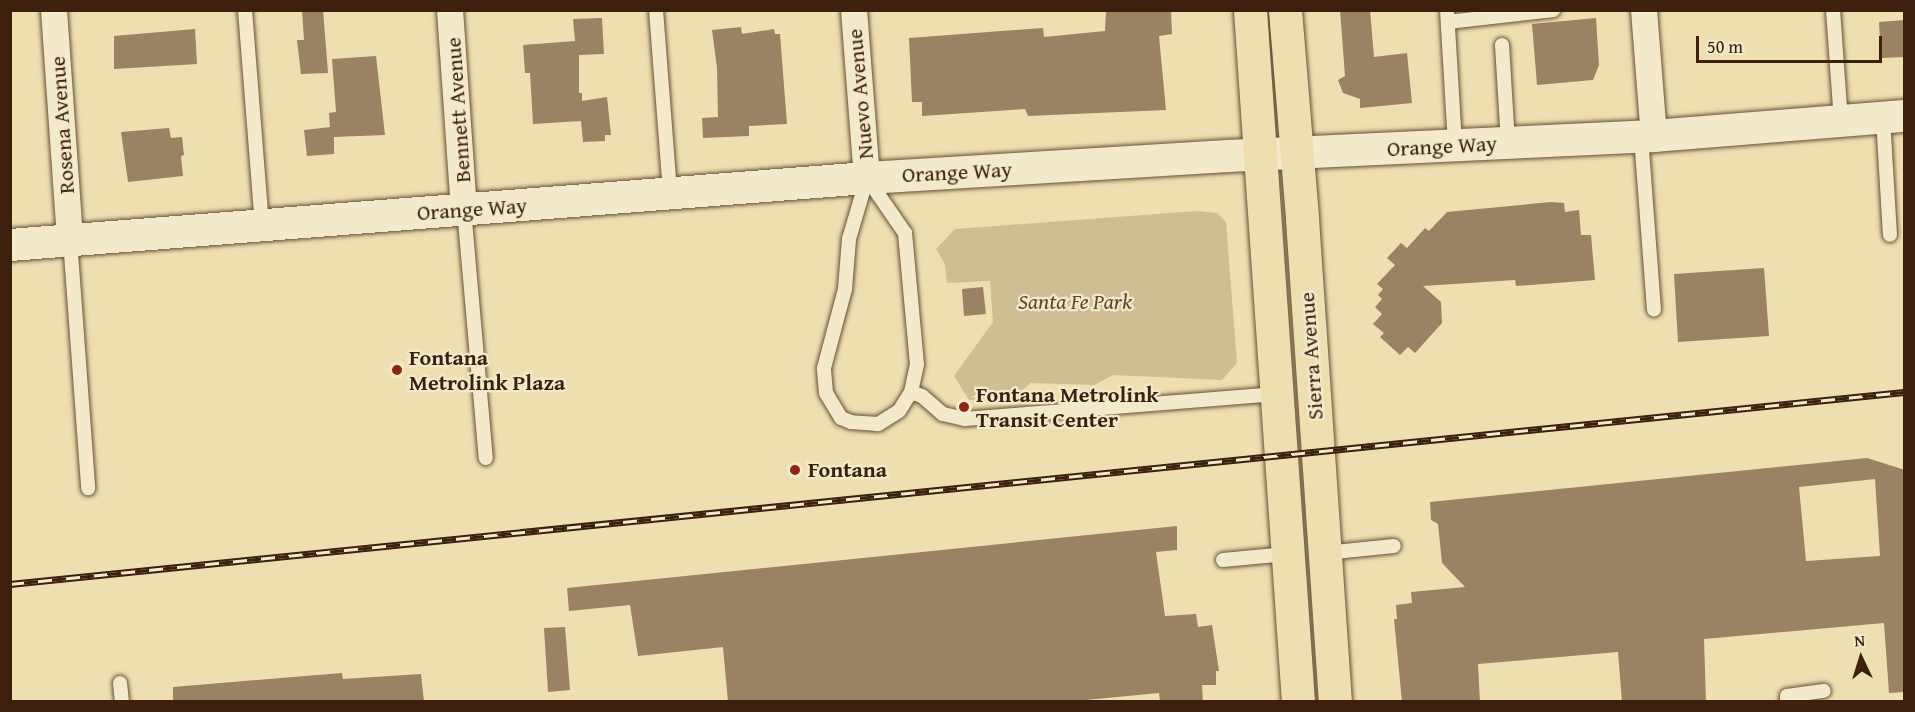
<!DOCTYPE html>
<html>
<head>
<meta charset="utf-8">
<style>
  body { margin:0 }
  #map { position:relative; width:1915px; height:712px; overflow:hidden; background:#eddfb0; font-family:"Gentium Book Plus",serif }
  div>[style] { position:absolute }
  .green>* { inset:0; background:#cfbe94 }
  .building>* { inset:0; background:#998362 }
  .roads { filter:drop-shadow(0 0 2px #694f36) drop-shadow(0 0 2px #694f36) }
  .service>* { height:14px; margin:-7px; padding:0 7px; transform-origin:7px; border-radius:7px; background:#f3eacc }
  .minor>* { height:26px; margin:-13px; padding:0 13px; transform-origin:13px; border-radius:13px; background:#f3eacc }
  .tertiary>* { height:32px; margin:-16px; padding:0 16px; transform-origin:16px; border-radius:16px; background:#f3eacc }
  .primary>* { height:33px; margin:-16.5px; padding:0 16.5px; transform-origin:16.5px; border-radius:16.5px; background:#eddfb0 }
  .rail>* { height:7px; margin-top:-3.5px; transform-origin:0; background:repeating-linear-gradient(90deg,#f3eacc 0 14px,#3d1f0d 0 28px); box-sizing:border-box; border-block:2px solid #3d1f0d }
  .dots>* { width:16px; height:16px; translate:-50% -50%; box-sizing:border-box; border:3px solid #f3eacc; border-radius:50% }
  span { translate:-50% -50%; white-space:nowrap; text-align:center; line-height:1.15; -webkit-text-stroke:4.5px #f3eacc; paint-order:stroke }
  .street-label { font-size:22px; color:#3d1f0d }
  .park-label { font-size:22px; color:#62472f; font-style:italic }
  .poi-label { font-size:22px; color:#3d1f0d; font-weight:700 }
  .left { translate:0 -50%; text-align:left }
  .frame { position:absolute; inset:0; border:12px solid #3d1f0d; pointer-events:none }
  .north { position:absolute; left:1831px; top:628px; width:60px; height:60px; -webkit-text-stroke:4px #f3eacc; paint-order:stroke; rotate:356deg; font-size:16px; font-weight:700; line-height:24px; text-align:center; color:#3d1f0d }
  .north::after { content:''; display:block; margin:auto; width:21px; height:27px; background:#3d1f0d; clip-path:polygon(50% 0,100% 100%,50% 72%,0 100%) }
  .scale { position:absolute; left:1696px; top:36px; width:186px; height:27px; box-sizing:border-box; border:3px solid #3d1f0d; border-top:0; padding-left:8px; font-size:18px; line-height:21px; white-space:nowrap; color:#3d1f0d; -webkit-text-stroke:4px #f3eacc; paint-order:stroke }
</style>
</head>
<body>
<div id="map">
  <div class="green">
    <div style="clip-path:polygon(1197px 211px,1217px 213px,1226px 222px,1237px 363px,1222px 380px,1113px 375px,1094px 385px,1031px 383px,1007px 402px,969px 400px,954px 376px,993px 322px,990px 281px,947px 283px,945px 264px,936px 249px,955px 229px)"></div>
  </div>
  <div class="building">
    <div style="clip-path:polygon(302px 10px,323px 10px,328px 73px,301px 74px,297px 40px,304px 40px)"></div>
    <div style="clip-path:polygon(1106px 10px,1171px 10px,1172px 34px,1159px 36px,1166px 110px,1028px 116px,1025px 109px,922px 116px,922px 102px,912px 102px,909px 38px,1043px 28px,1044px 37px,1105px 31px)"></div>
    <div style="clip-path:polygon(1340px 10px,1370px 10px,1374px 57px,1407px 53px,1412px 103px,1360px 108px,1360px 99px,1343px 93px,1338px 80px,1345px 76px)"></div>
    <div style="clip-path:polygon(602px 18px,604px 54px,579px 55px,579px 93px,582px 93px,582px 101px,607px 97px,611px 135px,605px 135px,605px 141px,583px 142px,581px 121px,533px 124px,530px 73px,525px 73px,523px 45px,575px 41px,573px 19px)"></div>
    <div style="clip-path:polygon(1596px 18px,1599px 65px,1593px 80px,1537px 85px,1532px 24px)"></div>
    <div style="clip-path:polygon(1905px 20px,1905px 57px,1881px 58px,1879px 22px)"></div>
    <div style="clip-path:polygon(741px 27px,742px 34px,774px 29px,775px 34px,780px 34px,787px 124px,749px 126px,749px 136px,703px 138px,702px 118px,718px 117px,717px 68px,712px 30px)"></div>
    <div style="clip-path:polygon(195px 29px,197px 64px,114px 69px,114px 36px)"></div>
    <div style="clip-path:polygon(376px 56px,385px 135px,334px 137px,334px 154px,307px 156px,304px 130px,330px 127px,329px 113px,336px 112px,332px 59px)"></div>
    <div style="clip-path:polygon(169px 128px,171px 138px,182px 137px,184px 155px,181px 156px,183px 176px,128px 182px,121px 132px)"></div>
    <div style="clip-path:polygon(1551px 202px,1564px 203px,1565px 212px,1579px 210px,1581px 235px,1591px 235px,1595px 280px,1516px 286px,1515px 280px,1423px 286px,1441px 302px,1442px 323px,1415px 353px,1408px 347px,1400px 355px,1380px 337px,1384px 333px,1373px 324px,1382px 314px,1375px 307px,1382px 299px,1378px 295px,1383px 289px,1377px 284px,1395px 265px,1387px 258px,1401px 243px,1407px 248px,1425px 228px,1429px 231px,1447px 212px)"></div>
    <div style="clip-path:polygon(1764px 268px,1769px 336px,1678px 342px,1674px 274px)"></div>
    <div style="clip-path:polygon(983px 287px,986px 314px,964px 316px,962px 289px)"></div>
    <div style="clip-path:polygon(evenodd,1867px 458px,1905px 470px,1905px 692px,1889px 693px,1884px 623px,1704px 639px,1706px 702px,1622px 702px,1618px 652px,1478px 664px,1480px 702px,1402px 702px,1394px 619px,1397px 619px,1396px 605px,1412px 603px,1411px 592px,1465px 587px,1442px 563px,1438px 524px,1431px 520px,1430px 502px,1867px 458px,1875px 479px,1880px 556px,1806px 561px,1799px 487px,1875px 479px)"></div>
    <div style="clip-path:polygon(1177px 526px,1177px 550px,1156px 552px,1165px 616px,1196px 614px,1198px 627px,1212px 625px,1219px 671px,1216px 671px,1216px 685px,1202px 685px,1203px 702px,1160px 702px,1159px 693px,1065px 702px,728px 702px,723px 647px,638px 656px,630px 605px,569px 611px,567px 588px)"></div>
    <div style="clip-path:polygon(565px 627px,570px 690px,548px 692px,544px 628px)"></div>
    <div style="clip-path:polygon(342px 673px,343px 679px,421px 674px,424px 702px,173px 702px,173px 687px)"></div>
  </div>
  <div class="roads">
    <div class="service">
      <div style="left:245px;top:10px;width:216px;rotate:85.5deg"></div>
      <div style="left:656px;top:10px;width:184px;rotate:85.6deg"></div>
      <div style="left:1447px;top:10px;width:135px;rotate:86.6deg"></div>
      <div style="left:1833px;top:10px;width:111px;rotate:85.9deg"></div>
      <div style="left:1448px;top:22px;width:106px;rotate:-6.5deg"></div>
      <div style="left:1502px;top:45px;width:98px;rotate:86.5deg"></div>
      <div style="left:1883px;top:118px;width:117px;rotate:86.6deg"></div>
      <div style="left:1641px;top:137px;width:173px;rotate:85.7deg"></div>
      <div style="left:867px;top:178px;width:67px;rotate:55.4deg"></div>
      <div style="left:905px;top:233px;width:132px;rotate:84.8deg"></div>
      <div style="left:917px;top:364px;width:29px;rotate:102deg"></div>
      <div style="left:911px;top:392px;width:22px;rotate:122deg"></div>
      <div style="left:899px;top:411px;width:25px;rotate:148deg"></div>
      <div style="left:878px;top:424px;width:27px;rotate:-176deg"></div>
      <div style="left:851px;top:422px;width:11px;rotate:-158deg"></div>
      <div style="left:841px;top:418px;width:29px;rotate:-121deg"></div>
      <div style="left:826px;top:393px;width:25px;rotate:-95deg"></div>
      <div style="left:824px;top:368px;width:82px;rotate:-75.1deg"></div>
      <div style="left:845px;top:289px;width:50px;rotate:-85.4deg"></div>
      <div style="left:849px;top:239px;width:64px;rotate:-73.6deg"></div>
      <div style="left:464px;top:209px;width:250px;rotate:85deg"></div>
      <div style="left:70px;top:240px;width:249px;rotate:85.8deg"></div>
      <div style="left:911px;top:392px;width:12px;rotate:20deg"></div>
      <div style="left:922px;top:396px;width:28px;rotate:41deg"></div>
      <div style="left:943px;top:414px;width:23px;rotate:13deg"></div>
      <div style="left:965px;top:419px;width:312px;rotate:-4.6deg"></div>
      <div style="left:1325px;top:553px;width:69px;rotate:-5.8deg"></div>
      <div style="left:1223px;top:560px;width:64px;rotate:-5.4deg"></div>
      <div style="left:120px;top:683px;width:19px;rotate:84deg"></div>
      <div style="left:1787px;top:702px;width:6px;rotate:-90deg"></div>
      <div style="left:1787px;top:696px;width:37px;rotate:-8deg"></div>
    </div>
    <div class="minor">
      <div style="left:54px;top:10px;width:231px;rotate:86deg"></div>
      <div style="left:450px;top:10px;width:199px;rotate:86deg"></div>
      <div style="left:854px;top:10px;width:169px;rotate:85.6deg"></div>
      <div style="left:1644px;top:10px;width:126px;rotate:85.5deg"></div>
    </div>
    <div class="tertiary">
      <div style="left:10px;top:245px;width:860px;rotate:-4.47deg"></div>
      <div style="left:867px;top:178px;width:362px;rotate:-3.5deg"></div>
      <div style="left:1228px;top:156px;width:426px;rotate:-2.7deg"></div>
      <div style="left:1654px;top:136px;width:251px;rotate:-4.6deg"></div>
    </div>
    <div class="primary">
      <div style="left:1250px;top:10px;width:694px;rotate:86.03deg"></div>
      <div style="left:1285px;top:10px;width:210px;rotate:85.3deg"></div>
      <div style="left:1302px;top:219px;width:484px;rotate:86.1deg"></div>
    </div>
  </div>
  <div class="rail">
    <div style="left:10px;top:584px;width:1904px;rotate:-5.79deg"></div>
  </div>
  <div class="dots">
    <div style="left:397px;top:370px;background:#8f2418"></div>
    <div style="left:964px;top:407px;background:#8f2418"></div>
    <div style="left:795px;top:470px;background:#8f2418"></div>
  </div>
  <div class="street-label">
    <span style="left:860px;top:94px;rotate:-95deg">Nuevo Avenue</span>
    <span style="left:458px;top:110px;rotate:-94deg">Bennett Avenue</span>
    <span style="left:62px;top:125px;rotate:-94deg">Rosena Avenue</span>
    <span style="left:1442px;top:146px;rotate:-3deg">Orange Way</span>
    <span style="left:957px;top:172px;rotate:-3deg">Orange Way</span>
    <span style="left:472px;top:209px;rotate:-4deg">Orange Way</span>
    <span style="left:1311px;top:356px;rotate:-94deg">Sierra Avenue</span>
  </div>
  <div class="park-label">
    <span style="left:1075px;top:302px">Santa Fe Park</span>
  </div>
  <div class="poi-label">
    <span class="left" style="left:409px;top:370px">Fontana<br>Metrolink Plaza</span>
    <span class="left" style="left:976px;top:407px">Fontana Metrolink<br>Transit Center</span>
    <span class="left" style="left:808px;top:470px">Fontana</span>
  </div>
  <div class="frame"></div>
  <div class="north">N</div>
  <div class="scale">50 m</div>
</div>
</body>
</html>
